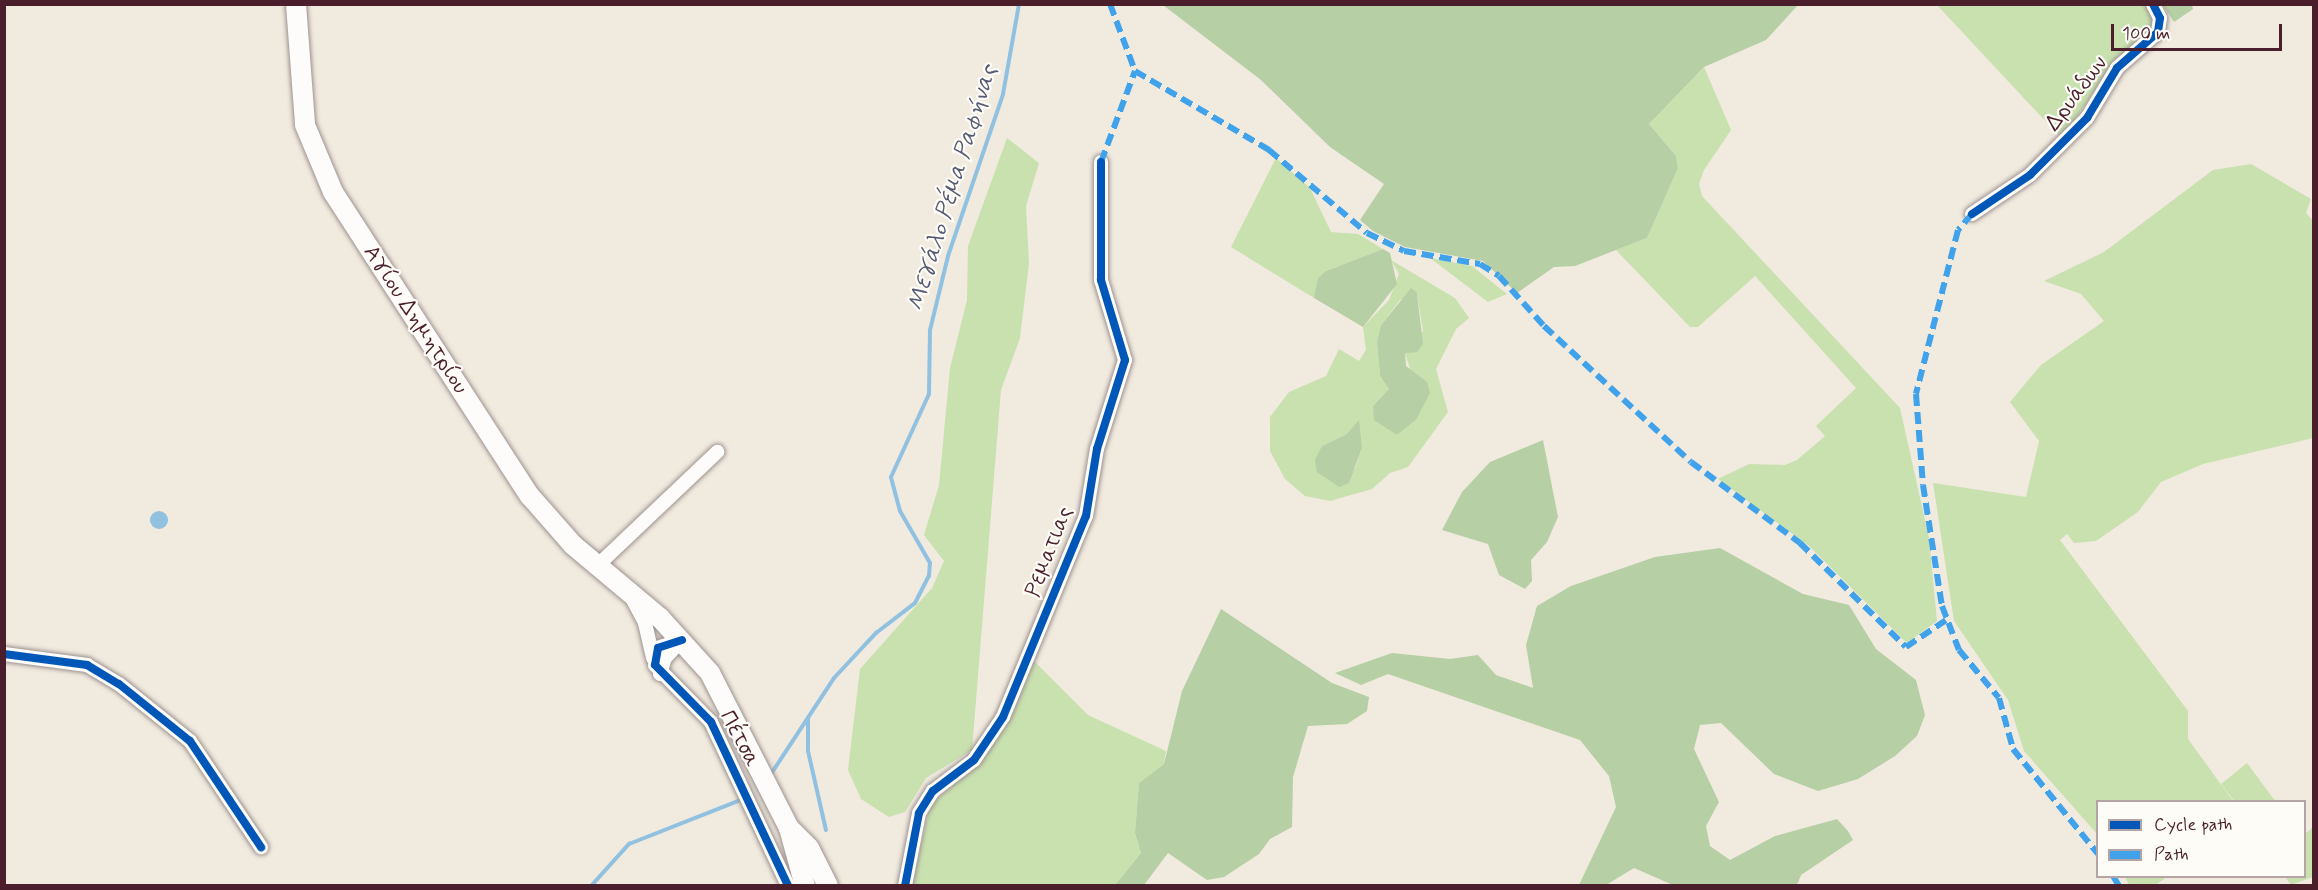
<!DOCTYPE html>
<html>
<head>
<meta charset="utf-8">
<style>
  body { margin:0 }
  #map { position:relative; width:2318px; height:890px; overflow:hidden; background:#f1eadf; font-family:Mynerve,sans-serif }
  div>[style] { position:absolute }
  .green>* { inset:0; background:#c9e1af }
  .forest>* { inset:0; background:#b6cfa4 }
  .water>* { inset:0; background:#91c1e0 }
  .round { border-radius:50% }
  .stream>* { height:4px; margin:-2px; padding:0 2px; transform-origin:2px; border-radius:2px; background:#91c1e0 }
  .roads { filter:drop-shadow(0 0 2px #9d928f) drop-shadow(0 0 2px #9d928f) }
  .minor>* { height:14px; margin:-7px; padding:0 7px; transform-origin:7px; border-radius:7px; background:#fdfcfa }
  .secondary>* { height:20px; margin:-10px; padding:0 10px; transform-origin:10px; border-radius:10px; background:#fdfcfa }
  .quiet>* { height:6px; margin-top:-3px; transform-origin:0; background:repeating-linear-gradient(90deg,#40a2eb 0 12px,transparent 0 18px) }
  .cycleway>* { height:8px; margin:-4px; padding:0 4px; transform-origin:4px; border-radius:4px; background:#0057b8 }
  span { translate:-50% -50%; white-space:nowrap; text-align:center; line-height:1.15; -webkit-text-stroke:4.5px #fdfcf7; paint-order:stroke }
  .street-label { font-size:22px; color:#4a1f2b }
  .water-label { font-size:24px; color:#565973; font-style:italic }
  .frame { position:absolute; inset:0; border:6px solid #4a1f2b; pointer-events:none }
  .legend { position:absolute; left:2096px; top:800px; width:210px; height:78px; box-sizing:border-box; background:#fdfcf7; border:2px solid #b5a4a5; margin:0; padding:8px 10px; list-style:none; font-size:18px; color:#4a1f2b }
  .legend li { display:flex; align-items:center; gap:12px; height:30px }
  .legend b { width:30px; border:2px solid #b5a4a5 }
  .scale { position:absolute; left:2111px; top:24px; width:171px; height:27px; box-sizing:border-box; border:3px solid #4a1f2b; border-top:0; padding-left:8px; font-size:18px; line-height:21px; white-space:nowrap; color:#4a1f2b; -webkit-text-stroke:4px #fdfcf7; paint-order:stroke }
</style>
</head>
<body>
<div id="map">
  <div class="green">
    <div style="clip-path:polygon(1937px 5px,2148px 5px,2156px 27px,2107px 72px,2062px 139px)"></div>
    <div style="clip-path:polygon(1704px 67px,1731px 130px,1704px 170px,1699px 184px,1702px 196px,1900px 408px,1929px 538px,1937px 621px,1907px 643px,1809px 546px,1718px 479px,1749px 464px,1785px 465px,1797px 460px,1825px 436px,1816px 426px,1856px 388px,1755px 276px,1698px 327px,1690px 327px,1616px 250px,1647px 238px,1678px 168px,1676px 156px,1649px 124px)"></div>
    <div style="clip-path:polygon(1007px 138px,1039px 163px,1026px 206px,1029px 263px,1020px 338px,1001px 390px,972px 750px,926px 778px,905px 812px,889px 817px,861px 799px,848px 770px,860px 669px,932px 588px,944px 561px,924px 535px,939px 485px,950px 368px,967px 300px,968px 246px)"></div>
    <div style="clip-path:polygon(1276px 158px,1310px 188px,1331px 232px,1358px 234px,1383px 249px,1326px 271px,1314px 298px,1231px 247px)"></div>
    <div style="clip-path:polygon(2251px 164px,2311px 199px,2306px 213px,2314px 222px,2313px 438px,2203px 464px,2161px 482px,2138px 512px,2096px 541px,2074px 543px,2067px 534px,2060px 540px,2188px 711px,2188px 739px,2233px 801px,2098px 802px,2097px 834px,2024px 751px,2008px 700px,1954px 621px,1933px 483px,2026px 497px,2039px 441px,2010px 402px,2041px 365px,2104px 321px,2081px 294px,2044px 281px,2104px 252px,2213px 170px)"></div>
    <div style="clip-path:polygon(1430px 258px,1472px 266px,1507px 294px,1488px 302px)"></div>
    <div style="clip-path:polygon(evenodd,1391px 260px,1455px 298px,1469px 318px,1456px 329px,1436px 369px,1448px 412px,1408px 467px,1390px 473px,1372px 489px,1330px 501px,1305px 496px,1285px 479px,1270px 451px,1270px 417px,1289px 392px,1326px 376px,1339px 349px,1359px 361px,1366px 350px,1363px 327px,1389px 300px,1399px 274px,1391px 260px,1417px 293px,1423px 331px,1405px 353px,1412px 375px,1427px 382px,1416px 420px,1397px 435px,1373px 406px,1389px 389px,1380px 376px,1377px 342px,1381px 325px,1400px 300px,1417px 293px,1391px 260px,1347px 434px,1362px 448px,1355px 469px,1322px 446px,1347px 434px)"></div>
    <div style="clip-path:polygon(1031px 658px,1088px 715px,1166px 751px,1164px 764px,1139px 783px,1135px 833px,1141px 853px,1115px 885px,912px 886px,930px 805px,972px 769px)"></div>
    <div style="clip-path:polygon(2247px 763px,2273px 798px,2276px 801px,2234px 801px,2221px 784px)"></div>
    <div style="clip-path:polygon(2313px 827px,2313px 877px,2291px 885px,2285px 877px,2304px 876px,2305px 834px)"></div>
    <div style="clip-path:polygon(2125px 877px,2167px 877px,2154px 886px,2129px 885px)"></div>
  </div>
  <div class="forest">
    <div style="clip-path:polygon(1163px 5px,1797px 4px,1798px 5px,1766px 40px,1704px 67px,1649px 124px,1676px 156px,1678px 168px,1647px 238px,1575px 266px,1554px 267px,1517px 293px,1483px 261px,1405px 247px,1373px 231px,1360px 220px,1384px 184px,1330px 147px,1261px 80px)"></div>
    <div style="clip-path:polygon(2163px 5px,2192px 5px,2193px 9px,2174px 22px)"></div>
    <div style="clip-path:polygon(1383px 249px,1390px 253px,1397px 284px,1363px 327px,1314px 298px,1318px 278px,1326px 271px)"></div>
    <div style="clip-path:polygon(1411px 288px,1417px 293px,1423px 344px,1417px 352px,1405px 353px,1406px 366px,1427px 382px,1430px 393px,1416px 420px,1397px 435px,1374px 420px,1373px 406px,1389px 389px,1380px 376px,1377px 342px,1381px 325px)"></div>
    <div style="clip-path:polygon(1359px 420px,1362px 448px,1349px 483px,1339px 487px,1317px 472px,1315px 460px,1322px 446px,1347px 434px)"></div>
    <div style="clip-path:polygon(1543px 440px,1558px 517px,1547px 542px,1531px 560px,1532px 581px,1525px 589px,1499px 575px,1488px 544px,1442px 530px,1462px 492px,1490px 462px)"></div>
    <div style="clip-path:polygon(1720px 548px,1803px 594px,1849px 605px,1876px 649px,1916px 680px,1925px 715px,1917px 736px,1895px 756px,1858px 779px,1818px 791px,1774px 774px,1721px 723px,1700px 725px,1694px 749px,1719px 802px,1706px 826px,1710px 846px,1730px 860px,1775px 836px,1837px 819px,1848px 831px,1853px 840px,1801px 875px,1797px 885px,1673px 885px,1634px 868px,1606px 885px,1579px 885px,1616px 807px,1609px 776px,1580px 740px,1388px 674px,1361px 685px,1335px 673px,1392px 653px,1450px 659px,1478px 655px,1496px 675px,1533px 688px,1526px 645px,1537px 606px,1571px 586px,1655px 557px)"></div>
    <div style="clip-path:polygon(1221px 609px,1332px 683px,1369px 697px,1367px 711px,1347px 724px,1308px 726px,1293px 777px,1292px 827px,1270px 839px,1259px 854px,1224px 877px,1207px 880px,1168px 853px,1144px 885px,1115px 885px,1141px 853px,1135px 833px,1139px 783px,1164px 764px,1182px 691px)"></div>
  </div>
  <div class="water">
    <div class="round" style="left:150px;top:511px;width:18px;height:18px"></div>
  </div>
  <div class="stream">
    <div style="left:808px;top:718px;width:33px;rotate:90deg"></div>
    <div style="left:808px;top:751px;width:81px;rotate:77.2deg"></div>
    <div style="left:769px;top:777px;width:118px;rotate:-56.7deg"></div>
    <div style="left:834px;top:678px;width:62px;rotate:-47deg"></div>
    <div style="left:876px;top:633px;width:49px;rotate:-37.6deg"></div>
    <div style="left:915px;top:603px;width:30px;rotate:-63deg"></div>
    <div style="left:929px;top:576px;width:13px;rotate:-86deg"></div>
    <div style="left:930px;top:563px;width:60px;rotate:-120deg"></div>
    <div style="left:900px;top:511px;width:35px;rotate:-105deg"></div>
    <div style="left:891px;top:477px;width:91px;rotate:-65.4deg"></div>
    <div style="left:929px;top:394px;width:64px;rotate:-89.1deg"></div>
    <div style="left:930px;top:330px;width:76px;rotate:-76.3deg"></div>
    <div style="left:948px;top:256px;width:171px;rotate:-71.2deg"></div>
    <div style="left:1003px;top:94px;width:91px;rotate:-79.9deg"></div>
    <div style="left:591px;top:886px;width:57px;rotate:-47.9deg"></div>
    <div style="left:629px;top:844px;width:123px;rotate:-21.5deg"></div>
  </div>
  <div class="roads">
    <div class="minor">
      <div style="left:1972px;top:214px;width:70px;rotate:-33.9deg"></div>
      <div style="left:2030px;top:175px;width:81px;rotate:-45deg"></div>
      <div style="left:2087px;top:118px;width:58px;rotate:-59deg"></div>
      <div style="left:2117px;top:68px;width:55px;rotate:-41.3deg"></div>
      <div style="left:2158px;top:32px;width:14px;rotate:-82deg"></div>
      <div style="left:2160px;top:18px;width:16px;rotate:-117deg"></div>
      <div style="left:597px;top:566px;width:166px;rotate:-43.5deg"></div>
      <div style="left:633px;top:600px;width:26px;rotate:62deg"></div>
      <div style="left:645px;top:623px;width:36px;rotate:77deg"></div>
      <div style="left:682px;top:640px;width:25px;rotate:162deg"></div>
      <div style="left:658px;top:648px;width:17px;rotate:100deg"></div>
      <div style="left:655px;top:665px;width:80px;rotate:45.5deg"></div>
      <div style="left:711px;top:722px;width:181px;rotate:64.8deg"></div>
      <div style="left:4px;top:654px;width:84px;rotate:7.5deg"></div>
      <div style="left:87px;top:665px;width:37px;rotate:31deg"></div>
      <div style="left:119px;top:684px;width:91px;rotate:38.8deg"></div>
      <div style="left:190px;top:741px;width:128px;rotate:56.2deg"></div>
      <div style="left:660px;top:674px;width:17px;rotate:-73deg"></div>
      <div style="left:665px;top:658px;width:25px;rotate:-47deg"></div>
      <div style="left:905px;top:886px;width:74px;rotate:-79.1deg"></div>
      <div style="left:919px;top:813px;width:26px;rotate:-58deg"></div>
      <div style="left:933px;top:791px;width:51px;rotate:-37.1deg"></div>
      <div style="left:974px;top:760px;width:52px;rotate:-56deg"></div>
      <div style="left:1003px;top:717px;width:217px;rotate:-67.6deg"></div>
      <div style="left:1086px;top:516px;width:68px;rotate:-80.7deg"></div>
      <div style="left:1097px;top:449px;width:93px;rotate:-72.5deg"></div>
      <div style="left:1125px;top:360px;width:84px;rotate:-106.7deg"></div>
      <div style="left:1101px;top:280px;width:118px;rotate:-90deg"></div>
    </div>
    <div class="secondary">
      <div style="left:296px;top:4px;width:121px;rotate:85.7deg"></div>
      <div style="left:305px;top:125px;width:73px;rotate:67.3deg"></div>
      <div style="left:333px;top:192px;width:362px;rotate:57.1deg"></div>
      <div style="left:530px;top:496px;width:65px;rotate:48.7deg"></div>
      <div style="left:573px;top:545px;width:114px;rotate:40deg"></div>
      <div style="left:660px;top:618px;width:74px;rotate:47.7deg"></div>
      <div style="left:710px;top:673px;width:174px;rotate:63deg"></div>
      <div style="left:789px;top:828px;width:60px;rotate:74.6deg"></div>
      <div style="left:789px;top:828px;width:28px;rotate:45deg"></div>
      <div style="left:809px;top:848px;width:42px;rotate:63.4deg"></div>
    </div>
  </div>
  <div class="quiet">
    <div style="left:1110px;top:4px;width:72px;rotate:69.5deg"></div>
    <div style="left:1135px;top:71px;width:156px;rotate:30.5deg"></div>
    <div style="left:1269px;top:150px;width:128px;rotate:40.3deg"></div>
    <div style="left:1367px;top:233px;width:41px;rotate:25.9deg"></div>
    <div style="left:1404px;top:251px;width:77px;rotate:9.7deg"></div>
    <div style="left:1480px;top:264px;width:22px;rotate:32deg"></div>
    <div style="left:1499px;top:276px;width:67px;rotate:48deg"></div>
    <div style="left:1544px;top:326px;width:200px;rotate:42.8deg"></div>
    <div style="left:1691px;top:462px;width:136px;rotate:36.6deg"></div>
    <div style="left:1800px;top:543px;width:148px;rotate:44.5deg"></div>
    <div style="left:1906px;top:647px;width:48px;rotate:-34deg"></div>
    <div style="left:1101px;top:162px;width:97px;rotate:-69.5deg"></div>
    <div style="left:1972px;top:214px;width:21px;rotate:131deg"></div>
    <div style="left:1958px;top:230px;width:169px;rotate:104.4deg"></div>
    <div style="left:1916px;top:394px;width:91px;rotate:85.6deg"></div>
    <div style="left:1923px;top:485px;width:122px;rotate:81.1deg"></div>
    <div style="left:1942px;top:606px;width:47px;rotate:68.9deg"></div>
    <div style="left:1959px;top:650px;width:62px;rotate:50.2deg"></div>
    <div style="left:1999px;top:698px;width:53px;rotate:74.6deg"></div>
    <div style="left:2013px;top:749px;width:135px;rotate:51deg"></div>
    <div style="left:2113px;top:876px;width:12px;rotate:59deg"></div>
  </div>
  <div class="cycleway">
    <div style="left:1972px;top:214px;width:70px;rotate:-33.9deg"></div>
    <div style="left:2030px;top:175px;width:81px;rotate:-45deg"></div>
    <div style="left:2087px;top:118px;width:58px;rotate:-59deg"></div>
    <div style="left:2117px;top:68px;width:55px;rotate:-41.3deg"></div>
    <div style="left:2158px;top:32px;width:14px;rotate:-82deg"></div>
    <div style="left:2160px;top:18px;width:16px;rotate:-117deg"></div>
    <div style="left:682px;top:640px;width:25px;rotate:162deg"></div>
    <div style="left:658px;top:648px;width:17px;rotate:100deg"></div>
    <div style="left:655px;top:665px;width:80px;rotate:45.5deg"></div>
    <div style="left:711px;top:722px;width:181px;rotate:64.8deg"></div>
    <div style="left:4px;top:654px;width:84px;rotate:7.5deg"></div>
    <div style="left:87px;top:665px;width:37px;rotate:31deg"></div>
    <div style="left:119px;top:684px;width:91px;rotate:38.8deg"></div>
    <div style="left:190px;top:741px;width:128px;rotate:56.2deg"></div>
    <div style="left:905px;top:886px;width:74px;rotate:-79.1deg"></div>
    <div style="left:919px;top:813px;width:26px;rotate:-58deg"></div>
    <div style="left:933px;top:791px;width:51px;rotate:-37.1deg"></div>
    <div style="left:974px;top:760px;width:52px;rotate:-56deg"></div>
    <div style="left:1003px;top:717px;width:217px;rotate:-67.6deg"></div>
    <div style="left:1086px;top:516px;width:68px;rotate:-80.7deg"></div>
    <div style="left:1097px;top:449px;width:93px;rotate:-72.5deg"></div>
    <div style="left:1125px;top:360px;width:84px;rotate:-106.7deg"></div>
    <div style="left:1101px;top:280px;width:118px;rotate:-90deg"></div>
  </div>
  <div class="street-label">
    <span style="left:2077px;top:94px;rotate:-53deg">Δρυάδων</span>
    <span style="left:415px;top:320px;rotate:57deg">Αγίου Δημητρίου</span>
    <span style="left:1050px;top:552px;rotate:-69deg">Ρεματιας</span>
    <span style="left:739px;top:739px;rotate:62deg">Πέτσα</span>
  </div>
  <div class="water-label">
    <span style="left:953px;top:188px;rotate:-73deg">Μεγάλο Ρέμα Ραφήνας</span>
  </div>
  <div class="frame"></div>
  <ul class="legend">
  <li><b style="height:8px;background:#0057b8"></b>Cycle path</li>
  <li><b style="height:8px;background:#40a2eb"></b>Path</li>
  </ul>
  <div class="scale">100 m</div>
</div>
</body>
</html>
